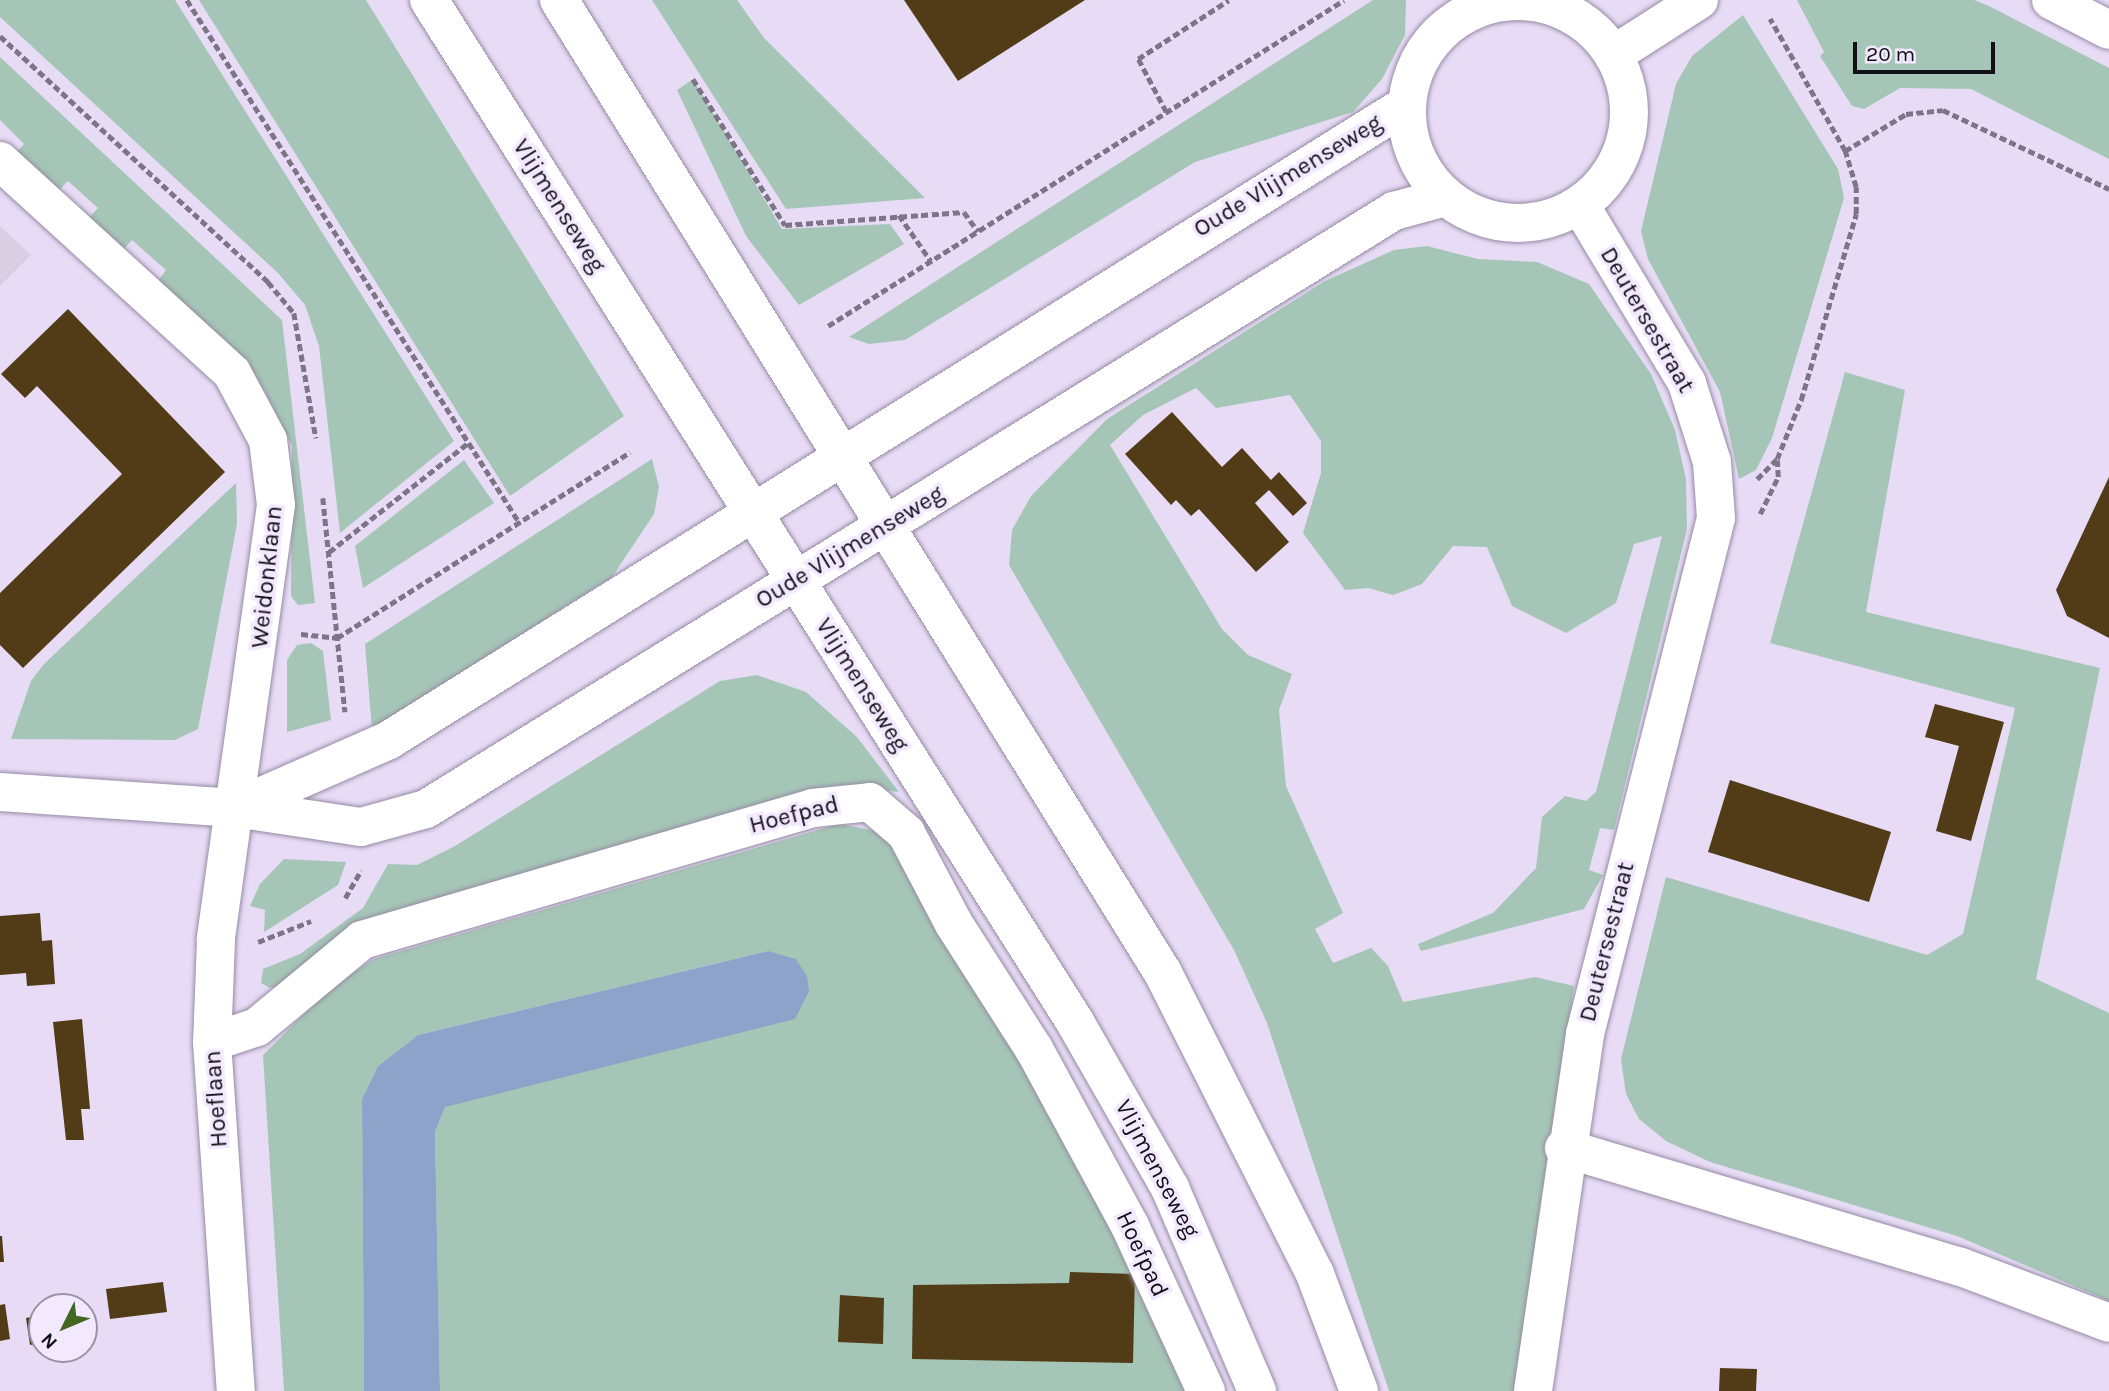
<!DOCTYPE html>
<html>
<head>
<meta charset="utf-8">
<style>
  body { margin:0 }
  #map { position:relative; width:2109px; height:1391px; overflow:hidden; background:#e7dbf6; font-family:Karla,sans-serif }
  div>[style] { position:absolute }
  .education>* { inset:0; background:#d9cee2 }
  .green>* { inset:0; background:#a5c6b6 }
  .water>* { inset:0; background:#8ea3c9 }
  .building>* { inset:0; background:#513c17 }
  .path>* { height:4.5px; margin-top:-2.25px; transform-origin:0; background:repeating-linear-gradient(90deg,#7d7587 0 7px,transparent 0 10.5px) }
  .roads { filter:drop-shadow(0 0 2px #968ba4) drop-shadow(0 0 2px #968ba4) }
  .minor>* { height:38px; margin:-19px; padding:0 19px; transform-origin:19px; border-radius:19px; background:#fff }
  .minor>.ring { margin:-19px; padding:0; box-sizing:content-box; background:none; border:38px solid #fff; border-radius:50% }
  .major>* { height:38px; margin:-19px; padding:0 19px; transform-origin:19px; border-radius:19px; background:#fff }
  span { translate:-50% -50%; white-space:nowrap; text-align:center; line-height:1.15; -webkit-text-stroke:7px #f3e9ff; paint-order:stroke }
  .street-label { font-size:24px; color:#130f18 }
  .north { position:absolute; left:28px; top:1293px; width:70px; height:70px; box-sizing:border-box; background:#f3e9ff; border:2px solid #9992a3; border-radius:50%; rotate:227deg; font-size:19px; font-weight:700; line-height:28px; text-align:center; color:#130f18 }
  .north::after { content:''; display:block; margin:auto; width:24px; height:32px; background:#426720; clip-path:polygon(50% 0,100% 100%,50% 72%,0 100%) }
  .scale { position:absolute; left:1853px; top:42px; width:142px; height:32px; box-sizing:border-box; border:4px solid #130f18; border-top:0; padding-left:9px; font-size:21px; line-height:24px; white-space:nowrap; color:#130f18; -webkit-text-stroke:5px #f3e9ff; paint-order:stroke }
</style>
</head>
<body>
<div id="map">
  <div class="education">
    <div style="clip-path:polygon(0 226px,31px 255px,0 286px)"></div>
  </div>
  <div class="green">
    <div style="clip-path:polygon(0 0,175px 0,454px 441px,340px 533px,319px 346px,305px 305px,278px 273px,0 17px)"></div>
    <div style="clip-path:polygon(199px 0,366px 0,624px 416px,510px 496px)"></div>
    <div style="clip-path:polygon(652px 0,737px 0,764px 38px,925px 198px,786px 209px)"></div>
    <div style="clip-path:polygon(1373px 0,1406px 0,1405px 35px,1382px 79px,1353px 112px,1195px 162px,905px 340px,869px 344px,849px 337px)"></div>
    <div style="clip-path:polygon(1797px 0,1974px 0,1989px 6px,2109px 68px,2109px 159px,1971px 89px,1900px 88px,1864px 109px,1852px 106px,1820px 56px,1824px 52px)"></div>
    <div style="clip-path:polygon(1743px 15px,1838px 169px,1844px 198px,1772px 438px,1756px 470px,1739px 479px,1720px 392px,1648px 259px,1641px 231px,1676px 84px,1692px 56px)"></div>
    <div style="clip-path:polygon(0 57px,282px 320px,315px 603px,298px 605px,291px 596px,292px 446px,264px 390px,158px 281px,166px 270px,132px 240px,122px 251px,87px 220px,98px 208px,68px 181px,56px 193px,14px 155px,24px 144px,0 120px)"></div>
    <div style="clip-path:polygon(693px 79px,782px 229px,890px 224px,904px 244px,799px 305px,746px 236px,677px 90px)"></div>
    <div style="clip-path:polygon(1427px 246px,1478px 259px,1537px 262px,1589px 284px,1651px 374px,1675px 430px,1686px 479px,1687px 529px,1614px 830px,1600px 828px,1589px 870px,1603px 875px,1584px 909px,1421px 951px,1418px 944px,1493px 913px,1536px 868px,1542px 817px,1565px 796px,1586px 801px,1596px 792px,1662px 536px,1634px 544px,1616px 603px,1566px 633px,1512px 606px,1487px 547px,1453px 546px,1422px 584px,1393px 595px,1368px 588px,1345px 590px,1303px 533px,1321px 473px,1321px 441px,1290px 395px,1216px 408px,1196px 388px,1143px 415px,1110px 445px,1222px 629px,1248px 655px,1292px 674px,1279px 710px,1286px 786px,1343px 913px,1315px 929px,1333px 963px,1371px 948px,1388px 966px,1403px 1002px,1535px 977px,1574px 986px,1517px 1391px,1389px 1391px,1267px 1023px,1234px 950px,1009px 565px,1012px 530px,1031px 496px,1107px 419px,1325px 281px,1394px 250px)"></div>
    <div style="clip-path:polygon(1845px 372px,1905px 390px,1866px 612px,2100px 668px,2036px 979px,2109px 1013px,2109px 1301px,1957px 1236px,1710px 1162px,1666px 1141px,1639px 1119px,1626px 1094px,1621px 1059px,1666px 877px,1927px 955px,1963px 934px,2015px 708px,1770px 643px)"></div>
    <div style="clip-path:polygon(652px 459px,659px 487px,654px 514px,612px 577px,372px 729px,365px 644px)"></div>
    <div style="clip-path:polygon(464px 460px,494px 503px,363px 588px,355px 546px)"></div>
    <div style="clip-path:polygon(236px 483px,237px 524px,198px 729px,175px 740px,11px 739px,31px 681px,44px 664px)"></div>
    <div style="clip-path:polygon(297px 645px,311px 643px,323px 651px,331px 720px,287px 732px,287px 660px)"></div>
    <div style="clip-path:polygon(757px 675px,806px 692px,857px 737px,899px 792px,844px 786px,289px 983px,270px 988px,261px 983px,263px 969px,300px 954px,363px 908px,388px 864px,417px 865px,455px 846px,720px 681px)"></div>
    <div style="clip-path:polygon(839px 824px,888px 833px,1109px 1216px,1190px 1391px,440px 1391px,435px 1132px,445px 1107px,768px 951px,418px 1035px,378px 1066px,362px 1099px,364px 1391px,284px 1391px,263px 1055px,331px 987px,374px 959px)"></div>
    <div style="clip-path:polygon(284px 859px,346px 862px,338px 885px,264px 932px,265px 910px,250px 906px,260px 884px)"></div>
  </div>
  <div class="water">
    <div style="clip-path:polygon(768px 951px,796px 959px,807px 976px,809px 991px,795px 1019px,445px 1107px,435px 1132px,440px 1391px,364px 1391px,362px 1099px,378px 1066px,418px 1035px)"></div>
  </div>
  <div class="building">
    <div style="clip-path:polygon(904px 0,1085px 0,958px 81px)"></div>
    <div style="clip-path:polygon(68px 309px,225px 472px,23px 668px,0 645px,0 593px,122px 474px,37px 386px,25px 398px,1px 374px)"></div>
    <div style="clip-path:polygon(1172px 412px,1222px 467px,1242px 448px,1271px 480px,1279px 472px,1307px 503px,1293px 516px,1269px 490px,1255px 503px,1289px 542px,1256px 572px,1199px 509px,1191px 516px,1176px 500px,1171px 505px,1125px 454px)"></div>
    <div style="clip-path:polygon(2109px 477px,2109px 638px,2067px 616px,2056px 590px)"></div>
    <div style="clip-path:polygon(1935px 704px,2004px 722px,1971px 841px,1936px 831px,1959px 746px,1925px 737px)"></div>
    <div style="clip-path:polygon(1730px 780px,1891px 832px,1869px 902px,1708px 852px)"></div>
    <div style="clip-path:polygon(40px 913px,42px 941px,52px 940px,55px 984px,27px 986px,26px 973px,0 975px,0 916px)"></div>
    <div style="clip-path:polygon(82px 1019px,90px 1109px,81px 1109px,84px 1140px,66px 1140px,53px 1022px)"></div>
    <div style="clip-path:polygon(0 1236px,2px 1236px,4px 1262px,0 1262px)"></div>
    <div style="clip-path:polygon(1070px 1272px,1135px 1274px,1133px 1363px,912px 1359px,913px 1285px,1069px 1283px)"></div>
    <div style="clip-path:polygon(163px 1282px,167px 1312px,110px 1319px,106px 1289px)"></div>
    <div style="clip-path:polygon(840px 1295px,884px 1298px,883px 1344px,838px 1342px)"></div>
    <div style="clip-path:polygon(5px 1304px,10px 1339px,0 1341px,0 1305px)"></div>
    <div style="clip-path:polygon(42px 1315px,42px 1343px,30px 1345px,26px 1318px)"></div>
    <div style="clip-path:polygon(1720px 1368px,1757px 1369px,1756px 1391px,1719px 1391px)"></div>
  </div>
  <div class="path">
    <div style="left:187px;top:0;width:619px;rotate:57.54deg"></div>
    <div style="left:0;top:36px;width:364px;rotate:42.5deg"></div>
    <div style="left:268px;top:282px;width:40px;rotate:50deg"></div>
    <div style="left:294px;top:313px;width:127px;rotate:80deg"></div>
    <div style="left:693px;top:79px;width:173px;rotate:57.8deg"></div>
    <div style="left:785px;top:225px;width:179px;rotate:-4.2deg"></div>
    <div style="left:964px;top:212px;width:24px;rotate:54deg"></div>
    <div style="left:1166px;top:112px;width:60px;rotate:-117.8deg"></div>
    <div style="left:1138px;top:59px;width:108px;rotate:-33deg"></div>
    <div style="left:1845px;top:151px;width:71px;rotate:-31.2deg"></div>
    <div style="left:1906px;top:114px;width:37px;rotate:-6deg"></div>
    <div style="left:1943px;top:110px;width:184px;rotate:25.4deg"></div>
    <div style="left:899px;top:215px;width:56px;rotate:55.2deg"></div>
    <div style="left:828px;top:326px;width:610px;rotate:-32.28deg"></div>
    <div style="left:1757px;top:479px;width:28px;rotate:-45deg"></div>
    <div style="left:1777px;top:459px;width:64px;rotate:-67.9deg"></div>
    <div style="left:1801px;top:400px;width:194px;rotate:-73.5deg"></div>
    <div style="left:1856px;top:214px;width:27px;rotate:-90deg"></div>
    <div style="left:1856px;top:187px;width:38px;rotate:-107deg"></div>
    <div style="left:1845px;top:151px;width:152px;rotate:-119.6deg"></div>
    <div style="left:323px;top:498px;width:215px;rotate:84.1deg"></div>
    <div style="left:1760px;top:514px;width:41px;rotate:-64.1deg"></div>
    <div style="left:1778px;top:477px;width:17px;rotate:-93deg"></div>
    <div style="left:329px;top:552px;width:177px;rotate:-38.1deg"></div>
    <div style="left:301px;top:634px;width:36px;rotate:6deg"></div>
    <div style="left:337px;top:638px;width:347px;rotate:-32.4deg"></div>
    <div style="left:345px;top:898px;width:32px;rotate:-60deg"></div>
    <div style="left:258px;top:942px;width:57px;rotate:-21.6deg"></div>
  </div>
  <div class="roads">
    <div class="minor">
      <div style="left:2051px;top:0;width:65px;rotate:27.3deg"></div>
      <div class="ring" style="left:1407px;top:1px;width:184px;height:184px"></div>
      <div style="left:1613px;top:55px;width:102px;rotate:-32.6deg"></div>
      <div style="left:0;top:161px;width:314px;rotate:42.4deg"></div>
      <div style="left:232px;top:373px;width:76px;rotate:61.8deg"></div>
      <div style="left:268px;top:440px;width:65px;rotate:83deg"></div>
      <div style="left:276px;top:505px;width:439px;rotate:97.9deg"></div>
      <div style="left:216px;top:940px;width:102px;rotate:92.2deg"></div>
      <div style="left:212px;top:1042px;width:350px;rotate:86.1deg"></div>
      <div style="left:0;top:792px;width:236px;rotate:3.9deg"></div>
      <div style="left:235px;top:808px;width:127px;rotate:8.6deg"></div>
      <div style="left:361px;top:827px;width:67px;rotate:-15.5deg"></div>
      <div style="left:426px;top:809px;width:1138px;rotate:-31.71deg"></div>
      <div style="left:1394px;top:211px;width:54px;rotate:-15.1deg"></div>
      <div style="left:235px;top:808px;width:168px;rotate:-23.8deg"></div>
      <div style="left:389px;top:740px;width:1199px;rotate:-31.98deg"></div>
      <div style="left:212px;top:1042px;width:47px;rotate:-18.4deg"></div>
      <div style="left:257px;top:1027px;width:136px;rotate:-39.6deg"></div>
      <div style="left:362px;top:940px;width:470px;rotate:-16.3deg"></div>
      <div style="left:813px;top:808px;width:57px;rotate:-6deg"></div>
      <div style="left:870px;top:802px;width:48px;rotate:40.7deg"></div>
      <div style="left:906px;top:833px;width:103px;rotate:62.2deg"></div>
      <div style="left:954px;top:924px;width:148px;rotate:57.4deg"></div>
      <div style="left:1034px;top:1049px;width:201px;rotate:61.5deg"></div>
      <div style="left:1130px;top:1226px;width:182px;rotate:65.3deg"></div>
      <div style="left:1564px;top:1148px;width:414px;rotate:16.7deg"></div>
      <div style="left:1961px;top:1267px;width:158px;rotate:20.7deg"></div>
      <div style="left:1533px;top:1391px;width:361px;rotate:-81.7deg"></div>
      <div style="left:1585px;top:1034px;width:532px;rotate:-75.75deg"></div>
      <div style="left:1716px;top:518px;width:56px;rotate:-94.1deg"></div>
      <div style="left:1712px;top:462px;width:83px;rotate:-107.6deg"></div>
      <div style="left:1687px;top:383px;width:208px;rotate:-121deg"></div>
    </div>
    <div class="major">
      <div style="left:429px;top:0;width:1209px;rotate:57.7deg"></div>
      <div style="left:1075px;top:1022px;width:191px;rotate:60.2deg"></div>
      <div style="left:1170px;top:1188px;width:221px;rotate:66.8deg"></div>
      <div style="left:559px;top:0;width:1145px;rotate:58.17deg"></div>
      <div style="left:1163px;top:973px;width:337px;rotate:63.2deg"></div>
      <div style="left:1315px;top:1274px;width:125px;rotate:69.4deg"></div>
    </div>
  </div>
  <div class="street-label">
    <span style="left:1288px;top:176px;rotate:-31deg">Oude Vlijmenseweg</span>
    <span style="left:559px;top:206px;rotate:58deg">Vlijmenseweg</span>
    <span style="left:1647px;top:320px;rotate:60deg">Deutersestraat</span>
    <span style="left:850px;top:547px;rotate:-31deg">Oude Vlijmenseweg</span>
    <span style="left:267px;top:577px;rotate:-84deg">Weidonklaan</span>
    <span style="left:862px;top:685px;rotate:58deg">Vlijmenseweg</span>
    <span style="left:794px;top:815px;rotate:-14deg">Hoefpad</span>
    <span style="left:1607px;top:942px;rotate:-76deg">Deutersestraat</span>
    <span style="left:216px;top:1099px;rotate:-94deg">Hoeflaan</span>
    <span style="left:1157px;top:1169px;rotate:62deg">Vlijmenseweg</span>
    <span style="left:1142px;top:1254px;rotate:65deg">Hoefpad</span>
  </div>
  <div class="north">N</div>
  <div class="scale">20 m</div>
</div>
</body>
</html>
